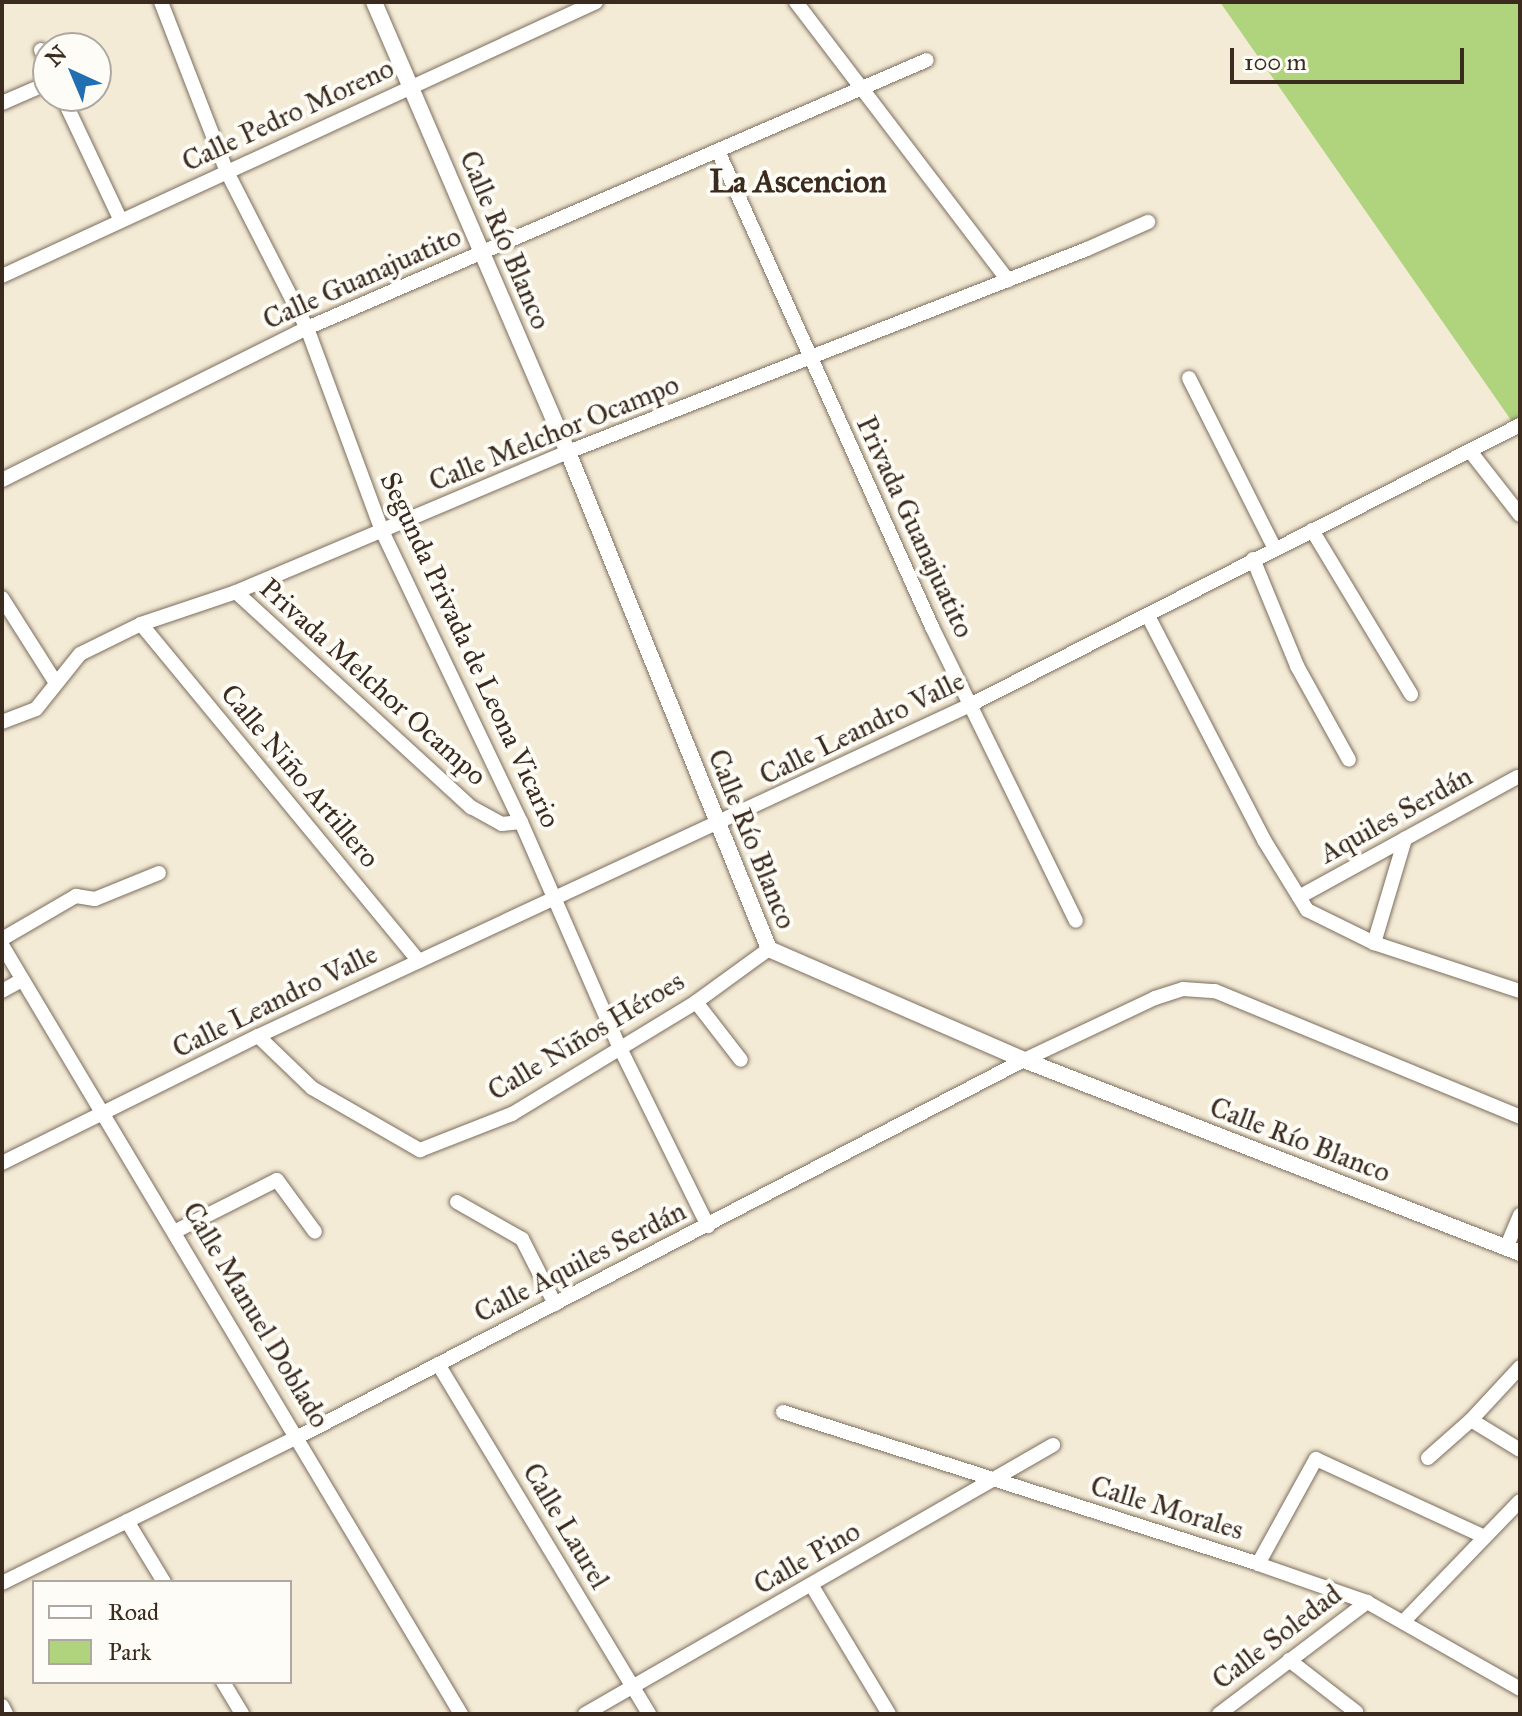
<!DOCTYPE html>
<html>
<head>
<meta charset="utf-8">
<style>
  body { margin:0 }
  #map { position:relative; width:1522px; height:1716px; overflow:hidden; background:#f4ebd6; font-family:"IM FELL Great Primer",serif }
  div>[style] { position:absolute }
  .green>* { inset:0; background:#afd47d }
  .roads { filter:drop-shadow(0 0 2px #7c6e5e) drop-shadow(0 0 2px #7c6e5e) }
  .minor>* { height:14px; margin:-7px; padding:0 7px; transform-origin:7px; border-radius:7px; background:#fff }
  .tertiary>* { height:16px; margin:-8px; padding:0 8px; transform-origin:8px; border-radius:8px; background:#fff }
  span { translate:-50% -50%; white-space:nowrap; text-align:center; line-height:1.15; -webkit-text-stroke:8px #fdfcf7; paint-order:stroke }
  .street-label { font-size:28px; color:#3b2a1e }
  .quarter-label { font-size:32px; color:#3b2a1e; font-weight:700 }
  .frame { position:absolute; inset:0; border:4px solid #3b2a1e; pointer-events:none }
  .legend { position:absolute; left:32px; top:1580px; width:260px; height:104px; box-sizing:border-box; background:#fdfcf7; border:2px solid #afa8a0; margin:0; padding:10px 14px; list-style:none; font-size:24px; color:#3b2a1e }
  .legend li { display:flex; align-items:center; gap:16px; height:40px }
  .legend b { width:40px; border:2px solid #afa8a0 }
  .north { position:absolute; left:32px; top:32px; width:80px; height:80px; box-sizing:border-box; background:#fdfcf7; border:2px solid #afa8a0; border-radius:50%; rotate:316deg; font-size:22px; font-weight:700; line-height:32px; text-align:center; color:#3b2a1e }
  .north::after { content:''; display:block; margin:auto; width:28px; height:36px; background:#1f6fb2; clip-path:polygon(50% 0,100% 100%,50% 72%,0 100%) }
  .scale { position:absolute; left:1230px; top:48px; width:234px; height:36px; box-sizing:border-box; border:4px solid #3b2a1e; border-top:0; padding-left:10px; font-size:24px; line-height:28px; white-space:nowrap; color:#3b2a1e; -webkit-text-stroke:6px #fdfcf7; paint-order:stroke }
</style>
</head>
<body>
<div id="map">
  <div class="green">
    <div style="clip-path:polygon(1220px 2px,1520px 2px,1520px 433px)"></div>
  </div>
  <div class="roads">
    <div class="minor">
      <div style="left:161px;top:2px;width:182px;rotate:68.8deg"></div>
      <div style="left:227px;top:172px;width:175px;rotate:62.9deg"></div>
      <div style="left:307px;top:328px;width:219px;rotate:69.7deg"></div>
      <div style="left:383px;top:533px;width:320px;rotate:64.5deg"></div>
      <div style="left:521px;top:822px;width:244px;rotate:66.4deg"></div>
      <div style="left:619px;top:1046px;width:201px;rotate:63.7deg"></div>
      <div style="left:796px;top:2px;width:350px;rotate:52.7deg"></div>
      <div style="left:41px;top:50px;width:17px;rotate:65deg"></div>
      <div style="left:62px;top:96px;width:138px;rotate:64.7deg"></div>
      <div style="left:2px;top:103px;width:50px;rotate:-23.5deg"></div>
      <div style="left:718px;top:151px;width:522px;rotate:65.79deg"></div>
      <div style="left:932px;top:627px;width:327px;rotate:63.9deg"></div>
      <div style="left:2px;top:276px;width:654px;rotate:-24.76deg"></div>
      <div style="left:1189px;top:378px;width:191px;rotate:63.3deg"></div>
      <div style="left:1470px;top:451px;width:81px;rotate:52deg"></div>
      <div style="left:2px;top:480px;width:341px;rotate:-26.5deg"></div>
      <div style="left:307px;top:328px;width:675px;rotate:-23.38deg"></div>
      <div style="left:1312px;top:530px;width:192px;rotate:58.9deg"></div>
      <div style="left:1253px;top:559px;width:116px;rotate:67.6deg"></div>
      <div style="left:1297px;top:666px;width:107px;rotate:61deg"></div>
      <div style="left:236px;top:592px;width:319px;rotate:42.5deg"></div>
      <div style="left:471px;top:807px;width:35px;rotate:29deg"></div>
      <div style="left:502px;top:824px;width:19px;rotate:-6deg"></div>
      <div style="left:2px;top:598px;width:101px;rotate:57.6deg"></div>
      <div style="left:1148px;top:616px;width:252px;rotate:62.6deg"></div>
      <div style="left:1264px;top:840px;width:82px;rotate:58.4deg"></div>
      <div style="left:1307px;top:910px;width:75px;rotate:26.2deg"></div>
      <div style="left:1374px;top:943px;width:154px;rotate:18.2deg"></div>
      <div style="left:141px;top:624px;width:437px;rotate:50.5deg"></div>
      <div style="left:2px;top:722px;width:36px;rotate:-21deg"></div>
      <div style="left:36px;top:709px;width:70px;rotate:-51.3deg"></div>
      <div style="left:80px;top:654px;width:68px;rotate:-26.2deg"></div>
      <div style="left:141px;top:624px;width:100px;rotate:-18.6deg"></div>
      <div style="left:236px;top:592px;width:360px;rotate:-22.9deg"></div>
      <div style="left:568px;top:452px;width:557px;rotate:-21.36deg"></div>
      <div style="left:1087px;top:249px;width:67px;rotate:-23.9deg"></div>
      <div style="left:1299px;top:897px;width:249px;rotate:-28.8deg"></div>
      <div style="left:2px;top:939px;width:86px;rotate:-30.2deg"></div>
      <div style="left:76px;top:896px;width:19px;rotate:9deg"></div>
      <div style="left:95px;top:899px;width:69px;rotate:-22.1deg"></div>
      <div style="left:1374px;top:943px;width:109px;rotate:-73.4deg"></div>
      <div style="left:2px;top:945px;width:896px;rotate:59.17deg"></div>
      <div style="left:2px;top:991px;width:23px;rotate:-29deg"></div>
      <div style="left:696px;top:1002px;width:73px;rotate:52.2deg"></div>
      <div style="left:258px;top:1036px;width:75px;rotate:43.9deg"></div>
      <div style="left:312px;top:1088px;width:125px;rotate:29.9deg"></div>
      <div style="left:420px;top:1150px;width:99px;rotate:-21.4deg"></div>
      <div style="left:512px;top:1114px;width:215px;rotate:-31.3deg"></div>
      <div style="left:696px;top:1002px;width:90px;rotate:-36deg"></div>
      <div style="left:2px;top:1163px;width:286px;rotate:-26.4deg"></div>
      <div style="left:258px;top:1036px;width:785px;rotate:-24.93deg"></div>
      <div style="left:970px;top:705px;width:617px;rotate:-26.98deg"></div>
      <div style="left:457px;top:1202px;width:75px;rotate:29.6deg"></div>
      <div style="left:522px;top:1239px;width:73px;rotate:63.1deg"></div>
      <div style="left:176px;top:1231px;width:113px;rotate:-26.8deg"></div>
      <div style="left:277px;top:1180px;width:64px;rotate:53.8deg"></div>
      <div style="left:1506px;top:1248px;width:36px;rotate:-67deg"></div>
      <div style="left:438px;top:1364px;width:409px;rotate:58.9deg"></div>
      <div style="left:783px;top:1412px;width:499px;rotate:17.7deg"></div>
      <div style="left:1258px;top:1564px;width:115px;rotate:19.2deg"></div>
      <div style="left:1367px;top:1602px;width:176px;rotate:29.6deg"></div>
      <div style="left:1471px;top:1420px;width:57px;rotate:31.5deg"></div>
      <div style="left:1428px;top:1458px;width:57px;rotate:-41.5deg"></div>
      <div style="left:1471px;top:1420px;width:72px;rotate:-47.2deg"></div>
      <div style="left:127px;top:1521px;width:71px;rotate:58.8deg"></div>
      <div style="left:1258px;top:1564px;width:120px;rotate:-61.1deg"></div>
      <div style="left:1316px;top:1459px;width:186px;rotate:24.8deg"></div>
      <div style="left:2px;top:1583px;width:330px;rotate:-26.3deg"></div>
      <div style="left:298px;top:1437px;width:818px;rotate:-27.44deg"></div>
      <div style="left:1024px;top:1060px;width:145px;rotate:-25.3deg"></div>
      <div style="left:1155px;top:998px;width:29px;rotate:-18deg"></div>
      <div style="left:1183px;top:989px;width:32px;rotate:4deg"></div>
      <div style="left:1215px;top:991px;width:330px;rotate:22.4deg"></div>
      <div style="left:812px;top:1586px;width:149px;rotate:59deg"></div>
      <div style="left:1403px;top:1622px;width:168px;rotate:-46deg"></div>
      <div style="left:1289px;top:1660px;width:85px;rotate:37.8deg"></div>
      <div style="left:223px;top:1682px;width:37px;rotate:59deg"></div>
      <div style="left:2px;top:1706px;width:9px;rotate:63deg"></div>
      <div style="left:585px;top:1714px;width:540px;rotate:-29.89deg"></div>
      <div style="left:1219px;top:1714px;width:186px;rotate:-37.1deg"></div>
    </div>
    <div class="tertiary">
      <div style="left:374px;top:2px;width:490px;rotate:66.7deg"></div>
      <div style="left:568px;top:452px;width:536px;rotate:67.98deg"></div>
      <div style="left:769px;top:949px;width:278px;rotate:23.5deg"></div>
      <div style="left:1024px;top:1060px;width:532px;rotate:21.26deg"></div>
    </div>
  </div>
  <div class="street-label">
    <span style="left:288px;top:115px;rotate:-25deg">Calle Pedro Moreno</span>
    <span style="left:505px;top:240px;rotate:67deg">Calle Río Blanco</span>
    <span style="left:362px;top:278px;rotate:-24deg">Calle Guanajuatito</span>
    <span style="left:554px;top:433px;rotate:-22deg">Calle Melchor Ocampo</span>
    <span style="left:915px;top:527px;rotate:65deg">Privada Guanajuatito</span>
    <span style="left:470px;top:650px;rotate:65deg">Segunda Privada de Leona Vicario</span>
    <span style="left:373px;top:682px;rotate:42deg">Privada Melchor Ocampo</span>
    <span style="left:862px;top:728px;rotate:-26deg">Calle Leandro Valle</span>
    <span style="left:300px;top:776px;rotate:50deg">Calle Niño Artillero</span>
    <span style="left:1396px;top:815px;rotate:-29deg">Aquiles Serdán</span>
    <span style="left:752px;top:839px;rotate:68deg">Calle Río Blanco</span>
    <span style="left:275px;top:1001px;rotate:-26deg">Calle Leandro Valle</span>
    <span style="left:586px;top:1036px;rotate:-31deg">Calle Niños Héroes</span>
    <span style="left:1300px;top:1140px;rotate:21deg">Calle Río Blanco</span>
    <span style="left:580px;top:1262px;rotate:-27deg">Calle Aquiles Serdán</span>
    <span style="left:256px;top:1315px;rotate:59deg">Calle Manuel Doblado</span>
    <span style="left:1167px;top:1508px;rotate:17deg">Calle Morales</span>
    <span style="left:566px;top:1526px;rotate:59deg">Calle Laurel</span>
    <span style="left:807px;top:1558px;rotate:-30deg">Calle Pino</span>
    <span style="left:1277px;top:1637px;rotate:-37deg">Calle Soledad</span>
  </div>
  <div class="quarter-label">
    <span style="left:798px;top:182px">La Ascencion</span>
  </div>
  <div class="frame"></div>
  <ul class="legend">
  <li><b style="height:10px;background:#fff"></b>Road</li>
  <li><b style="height:22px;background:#afd47d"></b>Park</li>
  </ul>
  <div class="north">N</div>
  <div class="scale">100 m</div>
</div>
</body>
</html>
